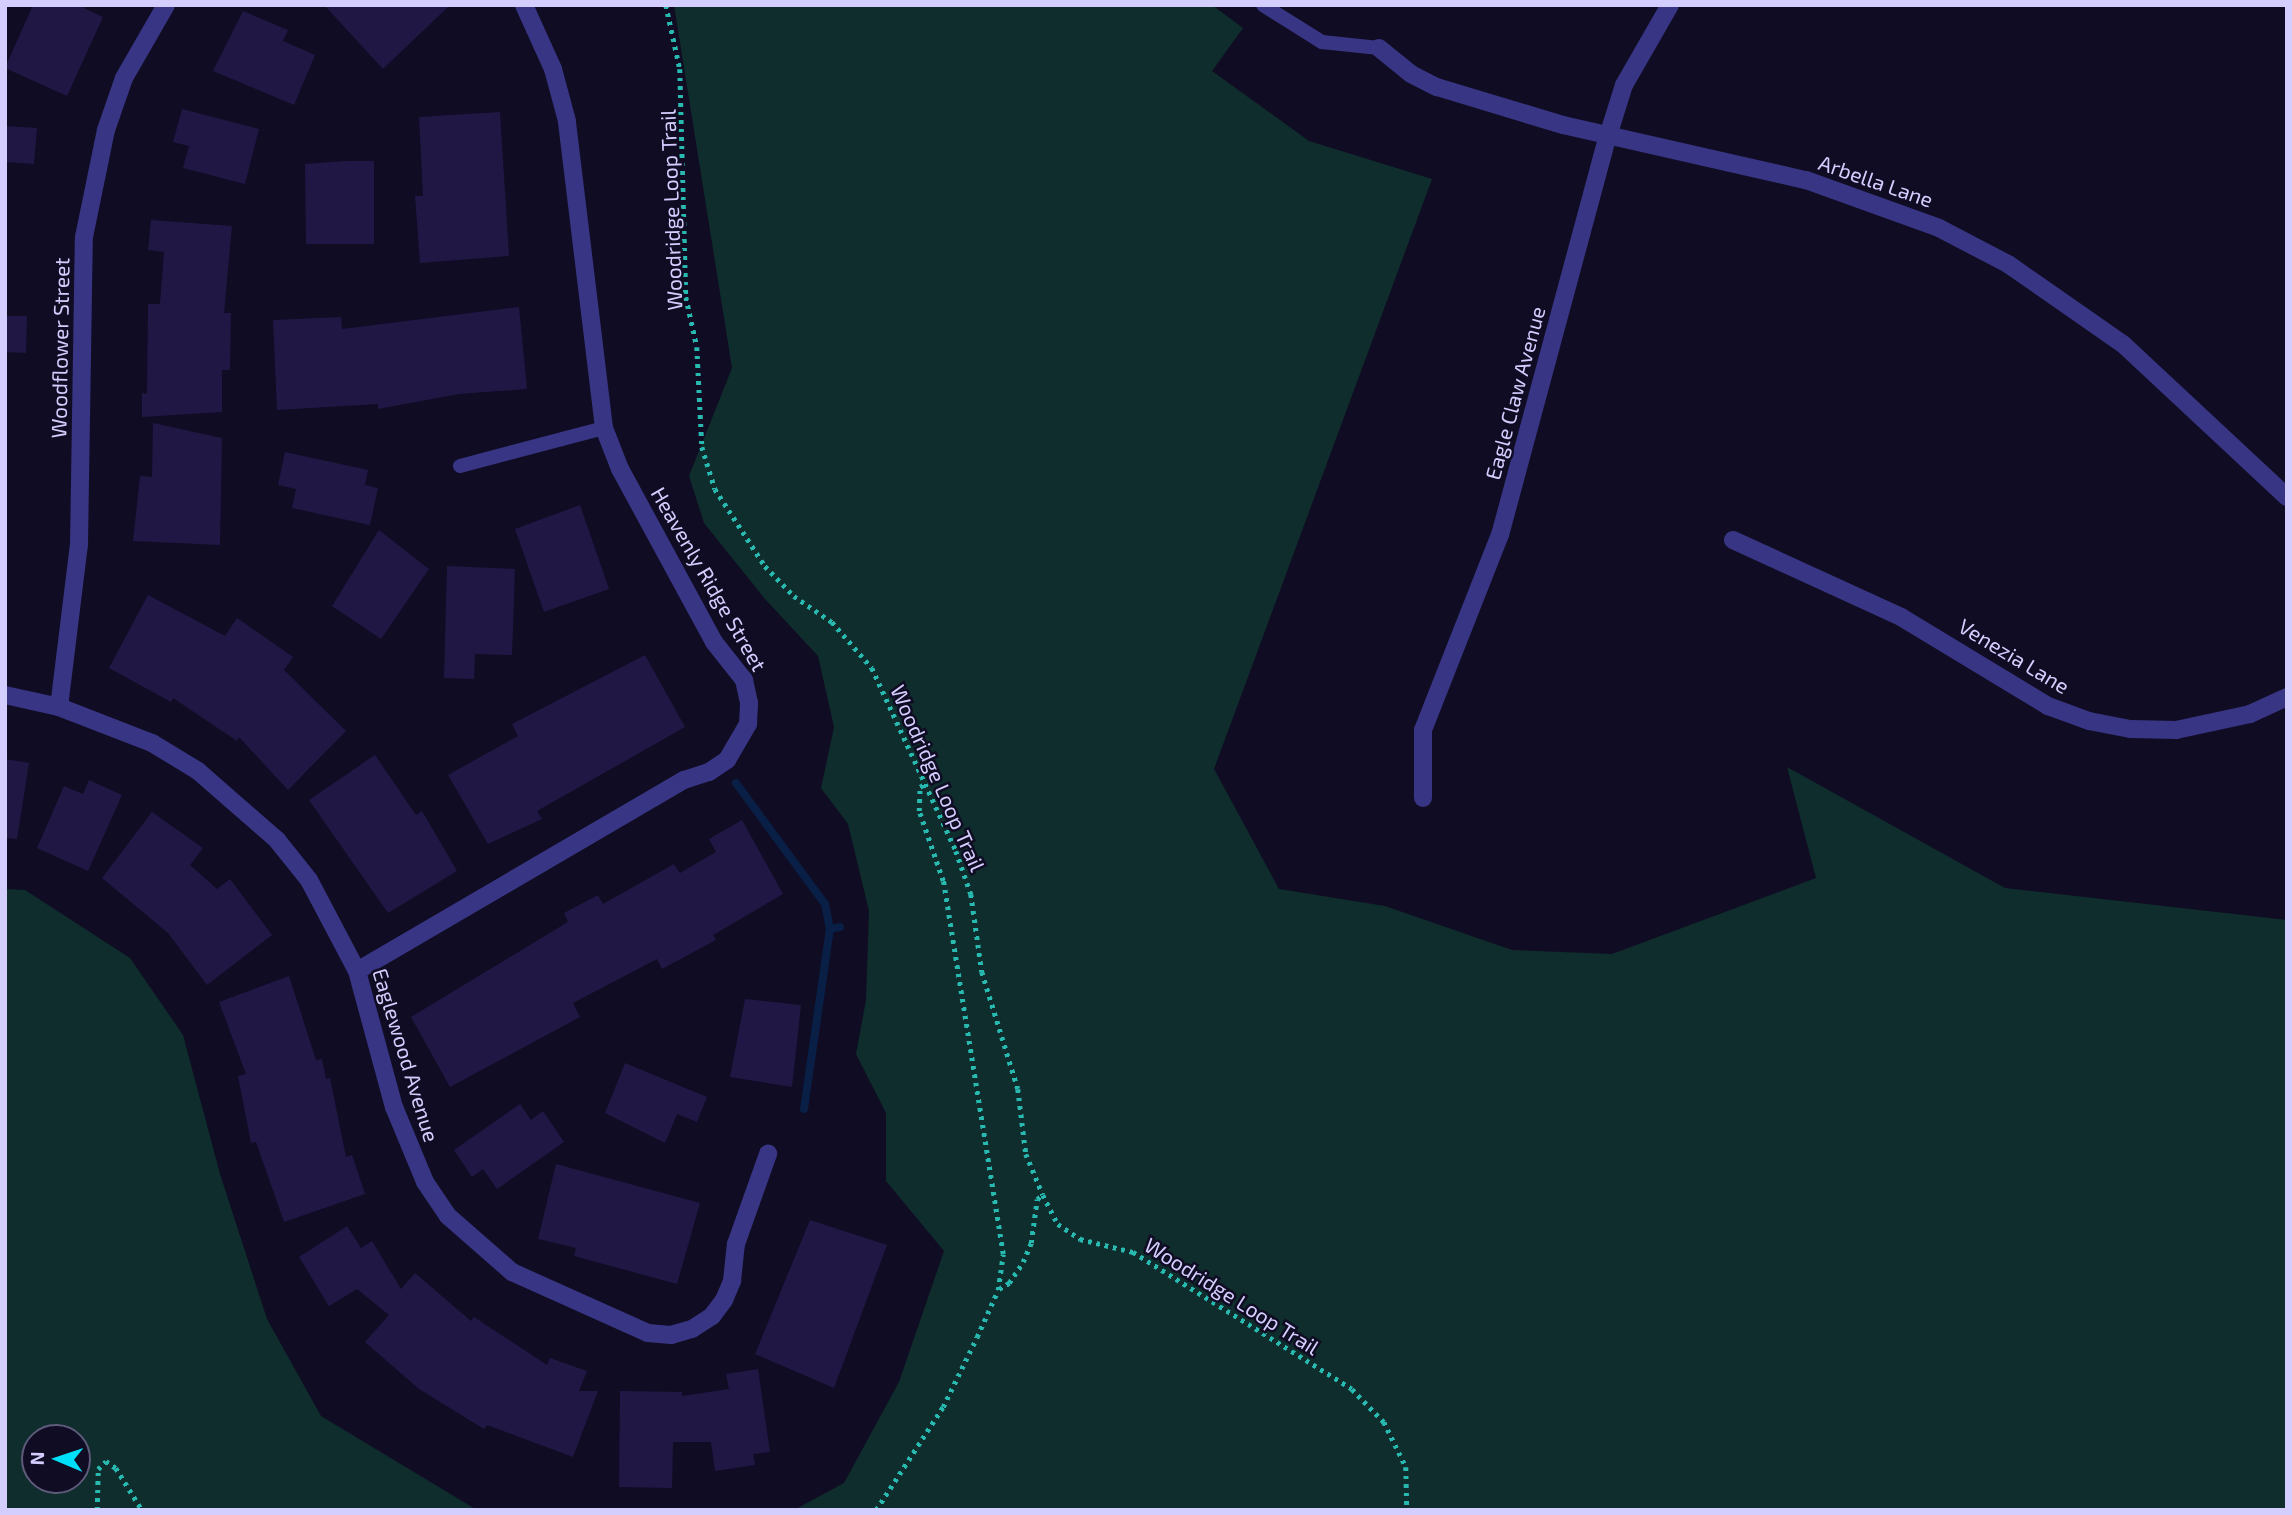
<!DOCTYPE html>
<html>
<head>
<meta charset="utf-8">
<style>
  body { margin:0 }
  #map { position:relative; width:2292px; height:1515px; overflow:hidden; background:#100c23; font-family:"Exo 2",sans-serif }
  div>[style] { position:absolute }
  .green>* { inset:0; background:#0f2d2c }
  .stream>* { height:8px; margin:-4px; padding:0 4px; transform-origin:4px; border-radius:4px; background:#091f46 }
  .building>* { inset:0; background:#211745 }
  .path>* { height:4.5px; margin-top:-2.25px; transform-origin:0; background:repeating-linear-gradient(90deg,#28bab1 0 3.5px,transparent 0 8.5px) }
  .service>* { height:14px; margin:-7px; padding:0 7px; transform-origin:7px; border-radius:7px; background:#383584 }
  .minor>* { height:18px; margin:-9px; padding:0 9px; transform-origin:9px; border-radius:9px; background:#383584 }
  span { translate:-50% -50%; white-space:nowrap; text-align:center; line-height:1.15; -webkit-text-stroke:5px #100c23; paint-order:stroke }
  .street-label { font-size:21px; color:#d4ceff }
  .frame { position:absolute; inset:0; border:7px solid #d4ceff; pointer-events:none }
  .north { position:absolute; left:21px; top:1424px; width:70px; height:70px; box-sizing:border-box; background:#100c23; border:2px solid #5e5a7b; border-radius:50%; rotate:272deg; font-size:19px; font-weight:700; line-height:28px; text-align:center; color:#d4ceff }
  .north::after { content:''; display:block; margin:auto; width:24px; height:32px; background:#00dff9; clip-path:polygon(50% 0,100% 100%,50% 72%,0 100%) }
</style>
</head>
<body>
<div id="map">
  <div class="green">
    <div style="clip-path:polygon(674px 5px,1212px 5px,1243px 28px,1212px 71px,1309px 141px,1432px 179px,1214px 769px,1279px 889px,1385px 906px,1512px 950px,1612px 954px,1816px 878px,1787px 767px,2005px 888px,2287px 920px,2287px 1510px,794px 1510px,844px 1483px,899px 1382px,944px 1251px,886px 1181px,886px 1113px,856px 1054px,866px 1000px,869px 911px,848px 824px,821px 788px,834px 727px,818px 656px,765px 599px,704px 523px,689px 476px,732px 368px)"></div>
    <div style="clip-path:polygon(evenodd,5px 889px,25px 890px,130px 958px,183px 1035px,220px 1174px,267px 1319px,321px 1416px,477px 1510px,5px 1510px,5px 889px,35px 1438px,77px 1438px,77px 1480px,35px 1480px,35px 1438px)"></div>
  </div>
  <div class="stream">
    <div style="left:736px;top:783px;width:150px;rotate:53.7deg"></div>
    <div style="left:825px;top:904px;width:25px;rotate:79deg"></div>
    <div style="left:830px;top:929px;width:10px;rotate:-11deg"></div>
    <div style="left:804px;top:1109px;width:182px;rotate:-81.8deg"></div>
  </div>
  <div class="building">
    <div style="clip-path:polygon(33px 5px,78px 5px,103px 17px,67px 96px,5px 68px)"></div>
    <div style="clip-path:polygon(324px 5px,450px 5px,383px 69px)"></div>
    <div style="clip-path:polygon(243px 11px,288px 30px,283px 41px,315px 55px,294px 105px,213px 71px)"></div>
    <div style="clip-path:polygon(182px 109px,259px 129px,245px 184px,183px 168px,189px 146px,173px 142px)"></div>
    <div style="clip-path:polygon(500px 112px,509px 256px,420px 263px,415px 196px,423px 196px,419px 117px)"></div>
    <div style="clip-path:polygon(5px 126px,37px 128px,34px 164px,5px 162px)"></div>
    <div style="clip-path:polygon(345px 161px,374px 161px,374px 244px,306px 244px,305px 164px)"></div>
    <div style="clip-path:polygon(151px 220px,232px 226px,224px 313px,231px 313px,230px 370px,222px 370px,222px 412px,142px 417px,142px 393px,147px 394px,148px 304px,160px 304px,164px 252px,148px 250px)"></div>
    <div style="clip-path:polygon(519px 307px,527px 389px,459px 394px,378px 409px,378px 404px,277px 410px,273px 320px,341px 317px,342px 329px)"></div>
    <div style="clip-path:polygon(5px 316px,27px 316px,26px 353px,5px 352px)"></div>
    <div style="clip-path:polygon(153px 423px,222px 438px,220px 545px,133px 541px,140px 476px,152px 477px)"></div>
    <div style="clip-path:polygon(285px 452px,368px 470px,365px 485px,378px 488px,370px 525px,292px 508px,296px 489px,278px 485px)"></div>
    <div style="clip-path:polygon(580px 505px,609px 589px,544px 612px,515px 529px)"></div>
    <div style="clip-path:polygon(379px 530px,429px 569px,381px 639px,332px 606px)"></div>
    <div style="clip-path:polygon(447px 566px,515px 569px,512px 655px,475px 654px,474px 679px,444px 678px)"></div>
    <div style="clip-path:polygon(148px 595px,225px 636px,237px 618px,293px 657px,284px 670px,346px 731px,288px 790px,239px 737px,237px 741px,173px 698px,171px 702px,109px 668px)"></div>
    <div style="clip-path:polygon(645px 655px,685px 727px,537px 811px,542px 819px,488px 844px,448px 775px,518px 736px,512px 724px)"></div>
    <div style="clip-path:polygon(375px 755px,416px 815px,422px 811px,457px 871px,388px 913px,309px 800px)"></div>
    <div style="clip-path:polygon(5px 759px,29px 763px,17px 839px,5px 838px)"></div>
    <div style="clip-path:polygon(89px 780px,122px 795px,88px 871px,37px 848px,64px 786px,83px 794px)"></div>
    <div style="clip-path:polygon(152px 812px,203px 848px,190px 865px,217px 889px,230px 879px,272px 935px,207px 985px,168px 933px,102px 878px)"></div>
    <div style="clip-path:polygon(742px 820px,783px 894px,713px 935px,716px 940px,662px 969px,657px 959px,573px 1003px,580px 1017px,450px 1087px,411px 1017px,568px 922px,564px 913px,598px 895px,603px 904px,674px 864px,680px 873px,716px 852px,709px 839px)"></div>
    <div style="clip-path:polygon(289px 976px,316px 1060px,322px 1059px,326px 1079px,330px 1078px,346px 1157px,352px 1155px,365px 1194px,284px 1222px,256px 1142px,251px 1143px,238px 1076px,246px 1074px,219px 1002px)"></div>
    <div style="clip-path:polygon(745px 999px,801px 1005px,792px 1087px,730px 1077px)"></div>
    <div style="clip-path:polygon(625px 1063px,707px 1097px,697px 1122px,677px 1114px,665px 1143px,605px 1113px)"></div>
    <div style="clip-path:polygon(520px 1104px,531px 1120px,543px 1111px,564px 1142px,497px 1189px,483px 1169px,472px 1177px,454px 1150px)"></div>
    <div style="clip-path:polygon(556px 1164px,700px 1203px,677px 1284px,574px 1256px,576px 1248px,538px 1239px)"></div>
    <div style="clip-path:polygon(810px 1220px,887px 1245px,834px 1388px,755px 1354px)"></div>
    <div style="clip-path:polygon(347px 1226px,361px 1248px,372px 1241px,401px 1289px,415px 1273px,471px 1321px,474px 1317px,547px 1365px,550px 1358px,587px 1371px,579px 1391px,598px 1391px,573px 1457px,487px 1425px,484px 1429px,419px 1389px,365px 1342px,389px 1315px,357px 1289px,329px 1306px,299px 1257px)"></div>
    <div style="clip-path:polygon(758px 1369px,770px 1452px,753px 1454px,755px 1465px,715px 1471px,711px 1442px,673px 1442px,672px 1488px,619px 1487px,620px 1391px,682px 1392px,682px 1396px,729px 1389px,726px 1374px)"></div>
  </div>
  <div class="path">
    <div style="left:666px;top:5px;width:66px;rotate:77.7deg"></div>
    <div style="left:680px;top:69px;width:228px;rotate:88.5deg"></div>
    <div style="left:686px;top:297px;width:51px;rotate:77.6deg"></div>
    <div style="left:697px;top:347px;width:100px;rotate:87.1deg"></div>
    <div style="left:702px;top:447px;width:44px;rotate:72.8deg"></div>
    <div style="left:715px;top:489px;width:92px;rotate:57deg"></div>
    <div style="left:765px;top:566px;width:42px;rotate:46deg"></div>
    <div style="left:794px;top:596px;width:46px;rotate:34.4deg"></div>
    <div style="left:832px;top:622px;width:61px;rotate:49deg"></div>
    <div style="left:872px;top:668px;width:201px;rotate:65.3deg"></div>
    <div style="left:956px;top:851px;width:46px;rotate:70.8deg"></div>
    <div style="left:971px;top:894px;width:79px;rotate:82deg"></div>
    <div style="left:982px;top:972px;width:122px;rotate:72.9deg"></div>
    <div style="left:1018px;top:1089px;width:65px;rotate:83deg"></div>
    <div style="left:1026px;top:1154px;width:44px;rotate:67.5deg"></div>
    <div style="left:1043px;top:1195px;width:33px;rotate:63deg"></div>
    <div style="left:1058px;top:1224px;width:27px;rotate:34deg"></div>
    <div style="left:1080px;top:1239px;width:55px;rotate:13.8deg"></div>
    <div style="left:1133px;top:1252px;width:258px;rotate:32deg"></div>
    <div style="left:1352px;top:1389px;width:46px;rotate:45.9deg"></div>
    <div style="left:1384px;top:1422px;width:50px;rotate:63.9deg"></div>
    <div style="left:1406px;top:1467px;width:43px;rotate:88.7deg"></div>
    <div style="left:999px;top:1289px;width:12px;rotate:-31deg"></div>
    <div style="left:1009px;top:1283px;width:25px;rotate:-56deg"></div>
    <div style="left:1023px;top:1262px;width:21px;rotate:-67deg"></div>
    <div style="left:1031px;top:1243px;width:44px;rotate:-82.2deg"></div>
    <div style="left:1037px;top:1199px;width:7px;rotate:-34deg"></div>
    <div style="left:97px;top:1510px;width:41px;rotate:-88.6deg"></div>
    <div style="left:98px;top:1469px;width:11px;rotate:-45deg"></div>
    <div style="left:106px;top:1461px;width:12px;rotate:35deg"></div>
    <div style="left:116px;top:1468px;width:49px;rotate:58.2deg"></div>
    <div style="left:876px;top:1510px;width:123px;rotate:-57deg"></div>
    <div style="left:943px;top:1407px;width:78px;rotate:-64.1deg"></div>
    <div style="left:977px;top:1337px;width:51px;rotate:-65.9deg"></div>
    <div style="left:998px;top:1290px;width:36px;rotate:-82deg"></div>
    <div style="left:1003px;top:1254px;width:378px;rotate:-99.1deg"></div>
    <div style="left:943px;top:881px;width:74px;rotate:-108.9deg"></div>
    <div style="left:919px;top:811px;width:24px;rotate:-88deg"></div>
    <div style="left:920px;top:787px;width:6px;rotate:-31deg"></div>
  </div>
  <div class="service">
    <div style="left:1263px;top:5px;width:70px;rotate:32.1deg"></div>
    <div style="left:1322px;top:42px;width:57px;rotate:6deg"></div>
    <div style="left:460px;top:466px;width:149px;rotate:-14.8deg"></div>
  </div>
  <div class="minor">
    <div style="left:1379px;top:48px;width:41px;rotate:39.1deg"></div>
    <div style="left:1411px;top:74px;width:29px;rotate:27deg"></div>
    <div style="left:1437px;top:87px;width:132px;rotate:16.8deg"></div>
    <div style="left:1563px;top:125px;width:249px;rotate:12.8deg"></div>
    <div style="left:1806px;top:180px;width:141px;rotate:19.8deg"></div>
    <div style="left:1939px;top:228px;width:78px;rotate:27.6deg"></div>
    <div style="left:2008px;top:264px;width:141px;rotate:34.9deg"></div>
    <div style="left:2124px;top:345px;width:223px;rotate:43deg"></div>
    <div style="left:1733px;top:540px;width:185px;rotate:24.6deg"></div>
    <div style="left:1901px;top:617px;width:172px;rotate:31.2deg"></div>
    <div style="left:2048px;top:706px;width:44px;rotate:20.1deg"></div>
    <div style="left:2089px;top:721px;width:42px;rotate:11deg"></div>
    <div style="left:2130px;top:729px;width:46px;rotate:1.2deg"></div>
    <div style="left:2176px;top:730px;width:76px;rotate:-12.2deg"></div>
    <div style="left:2250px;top:714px;width:41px;rotate:-24.7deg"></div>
    <div style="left:5px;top:695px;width:55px;rotate:12.5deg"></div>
    <div style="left:59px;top:707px;width:100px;rotate:21.2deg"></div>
    <div style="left:152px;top:743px;width:54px;rotate:31.3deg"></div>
    <div style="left:198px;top:771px;width:105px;rotate:41.1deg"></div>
    <div style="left:277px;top:840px;width:51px;rotate:51.3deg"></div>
    <div style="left:309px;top:880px;width:103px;rotate:62.2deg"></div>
    <div style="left:357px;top:971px;width:141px;rotate:74.8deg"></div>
    <div style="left:394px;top:1107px;width:81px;rotate:67.5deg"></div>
    <div style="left:425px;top:1182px;width:41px;rotate:55.9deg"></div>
    <div style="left:448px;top:1216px;width:85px;rotate:41.2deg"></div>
    <div style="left:512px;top:1272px;width:149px;rotate:24.2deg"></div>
    <div style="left:648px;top:1333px;width:23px;rotate:5deg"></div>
    <div style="left:671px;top:1335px;width:22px;rotate:-16deg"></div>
    <div style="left:692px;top:1329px;width:24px;rotate:-33deg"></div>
    <div style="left:712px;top:1316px;width:20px;rotate:-53deg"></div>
    <div style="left:724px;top:1300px;width:21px;rotate:-67deg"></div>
    <div style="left:732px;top:1281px;width:37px;rotate:-84deg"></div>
    <div style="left:736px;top:1244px;width:96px;rotate:-70.4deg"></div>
    <div style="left:59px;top:707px;width:163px;rotate:-83deg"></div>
    <div style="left:79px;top:545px;width:308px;rotate:-89.1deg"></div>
    <div style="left:84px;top:237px;width:109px;rotate:-78.4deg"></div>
    <div style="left:106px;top:130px;width:55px;rotate:-70.9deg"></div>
    <div style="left:124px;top:78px;width:84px;rotate:-60.1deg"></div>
    <div style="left:1423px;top:798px;width:68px;rotate:-90deg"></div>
    <div style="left:1423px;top:730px;width:210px;rotate:-68.5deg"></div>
    <div style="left:1500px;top:535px;width:413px;rotate:-74.9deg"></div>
    <div style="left:1608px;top:136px;width:53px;rotate:-72.6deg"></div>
    <div style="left:1624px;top:85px;width:92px;rotate:-60.1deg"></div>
    <div style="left:357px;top:971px;width:379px;rotate:-30.3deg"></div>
    <div style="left:684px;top:780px;width:26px;rotate:-18deg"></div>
    <div style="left:709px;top:772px;width:22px;rotate:-34deg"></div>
    <div style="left:727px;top:760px;width:42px;rotate:-59.7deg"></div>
    <div style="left:748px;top:724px;width:21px;rotate:-87deg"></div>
    <div style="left:749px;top:703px;width:24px;rotate:-102deg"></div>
    <div style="left:744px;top:680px;width:48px;rotate:-128.3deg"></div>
    <div style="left:714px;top:642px;width:197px;rotate:-118.5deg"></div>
    <div style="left:620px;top:469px;width:44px;rotate:-111.3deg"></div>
    <div style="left:604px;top:428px;width:309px;rotate:-96.9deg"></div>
    <div style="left:567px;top:121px;width:54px;rotate:-105.1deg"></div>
    <div style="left:553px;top:69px;width:70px;rotate:-114.4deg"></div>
  </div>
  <div class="street-label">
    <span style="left:1876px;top:181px;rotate:19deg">Arbella Lane</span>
    <span style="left:671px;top:210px;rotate:-92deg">Woodridge Loop Trail</span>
    <span style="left:60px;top:348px;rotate:-89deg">Woodflower Street</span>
    <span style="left:1515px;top:393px;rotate:-75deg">Eagle Claw Avenue</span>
    <span style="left:709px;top:579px;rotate:60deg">Heavenly Ridge Street</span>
    <span style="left:2014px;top:656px;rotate:31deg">Venezia Lane</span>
    <span style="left:938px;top:778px;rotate:66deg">Woodridge Loop Trail</span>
    <span style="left:406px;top:1055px;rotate:73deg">Eaglewood Avenue</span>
    <span style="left:1232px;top:1296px;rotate:32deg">Woodridge Loop Trail</span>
  </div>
  <div class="frame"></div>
  <div class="north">N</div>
</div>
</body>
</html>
